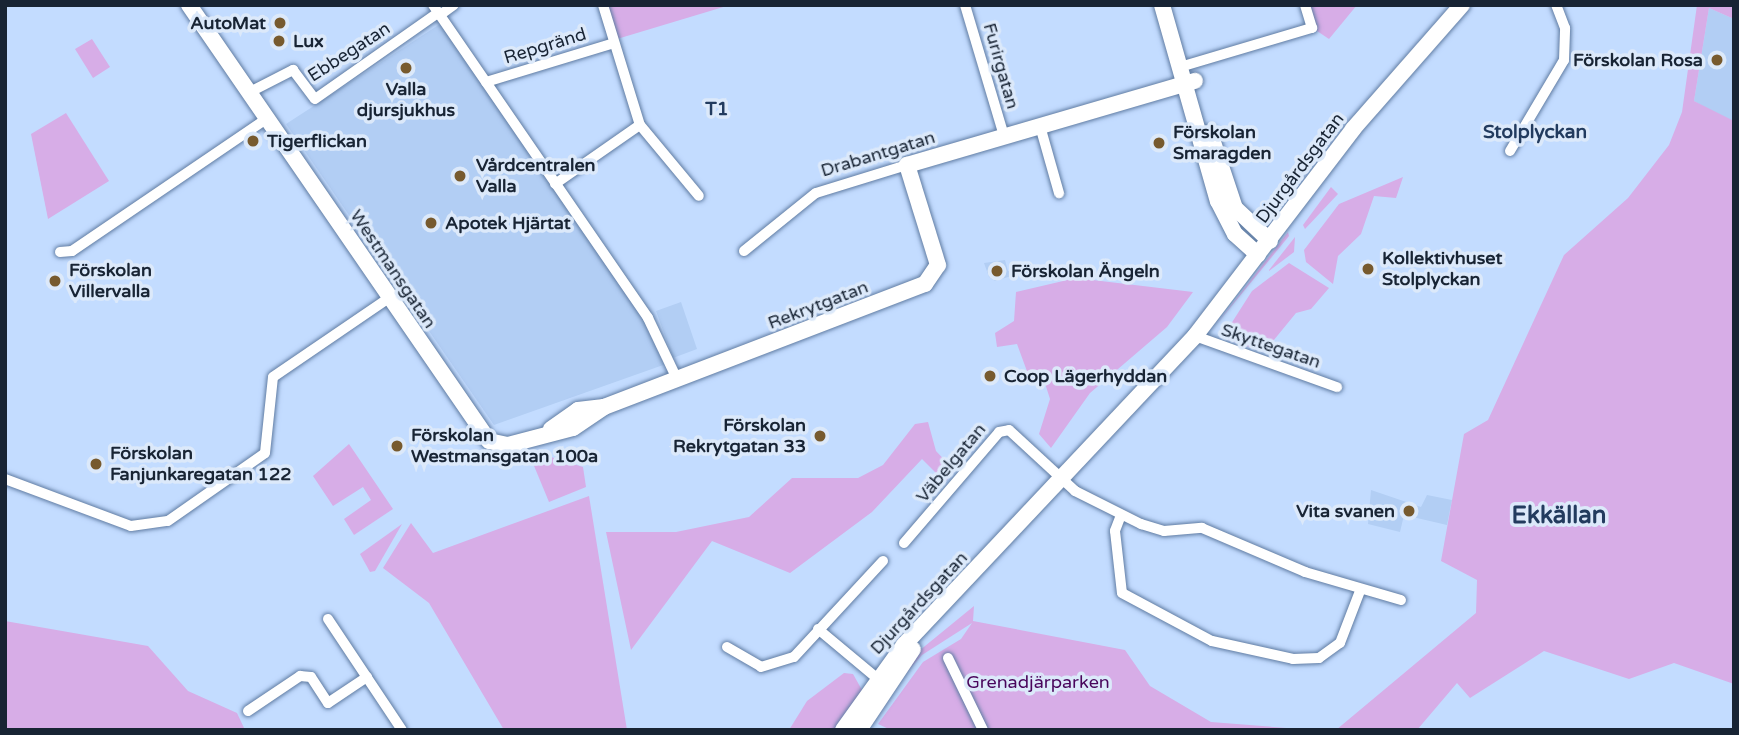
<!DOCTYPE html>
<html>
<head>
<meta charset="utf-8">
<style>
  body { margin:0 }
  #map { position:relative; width:1739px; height:735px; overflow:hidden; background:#c3dcff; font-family:"Varela Round",sans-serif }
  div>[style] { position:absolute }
  .built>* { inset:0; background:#b2cef4 }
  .green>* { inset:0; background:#d7ade7 }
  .roads { filter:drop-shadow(0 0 2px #607ca3) drop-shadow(0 0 2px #607ca3) }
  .street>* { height:10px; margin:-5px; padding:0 5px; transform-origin:5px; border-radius:5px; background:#fff }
  .secondary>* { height:16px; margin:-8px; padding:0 8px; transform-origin:8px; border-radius:8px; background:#fff }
  .dots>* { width:19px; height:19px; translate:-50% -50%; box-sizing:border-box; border:4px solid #dce9fa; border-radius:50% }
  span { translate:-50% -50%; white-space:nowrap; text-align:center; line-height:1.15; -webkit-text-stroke:7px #dce9fa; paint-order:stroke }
  .poi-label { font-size:18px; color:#182434; font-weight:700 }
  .right { translate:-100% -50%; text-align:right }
  .left { translate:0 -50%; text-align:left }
  .street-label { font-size:18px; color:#182434 }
  .park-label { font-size:18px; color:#49065c }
  .neighbourhood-label { font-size:19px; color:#223b5e; font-weight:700 }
  .district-label { font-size:24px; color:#223b5e; font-weight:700 }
  .frame { position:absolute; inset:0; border:7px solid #182434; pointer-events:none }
</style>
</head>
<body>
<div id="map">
  <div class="built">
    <div style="clip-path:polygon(1709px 8px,1734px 19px,1732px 123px,1694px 101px)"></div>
    <div style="clip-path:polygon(440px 24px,650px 328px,666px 364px,494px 425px,286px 124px)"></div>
    <div style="clip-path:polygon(1005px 260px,1008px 271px,1029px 265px,1031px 270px,995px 281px,989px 277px,984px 263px)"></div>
    <div style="clip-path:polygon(681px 302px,697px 349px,673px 358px,656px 311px)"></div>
    <div style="clip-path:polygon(1371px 490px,1421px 507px,1427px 495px,1452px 500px,1447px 525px,1404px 515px,1400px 532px,1368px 524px)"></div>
  </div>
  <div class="green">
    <div style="clip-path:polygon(607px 5px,730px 5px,617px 39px)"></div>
    <div style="clip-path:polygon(1310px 5px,1357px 5px,1329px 39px,1317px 31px)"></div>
    <div style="clip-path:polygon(1697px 5px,1734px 5px,1734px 19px,1709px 8px,1694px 101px,1734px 121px,1734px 684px,1674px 663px,1629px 679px,1544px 651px,1470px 698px,1457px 683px,1417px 730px,1336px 730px,1476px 613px,1477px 580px,1441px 561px,1464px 434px,1488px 420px,1564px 255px,1628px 198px,1669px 145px,1682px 112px)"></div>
    <div style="clip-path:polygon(92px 39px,110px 67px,93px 78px,75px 49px)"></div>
    <div style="clip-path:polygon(66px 113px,109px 181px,48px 219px,31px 134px)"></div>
    <div style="clip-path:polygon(1403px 177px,1396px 198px,1374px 196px,1361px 234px,1338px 256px,1333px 284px,1306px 262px,1304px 250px,1339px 204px)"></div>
    <div style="clip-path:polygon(1331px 187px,1338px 194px,1305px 229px,1303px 225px)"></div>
    <div style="clip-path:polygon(1288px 232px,1289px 236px,1216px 325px)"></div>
    <div style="clip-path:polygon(1295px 237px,1294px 252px,1269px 271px,1269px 270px)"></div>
    <div style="clip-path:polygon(1289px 263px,1329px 288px,1311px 309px,1296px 313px,1264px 352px,1222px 338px,1252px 291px)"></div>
    <div style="clip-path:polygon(1076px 278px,1193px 292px,1167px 327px,1090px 393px,1051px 448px,1039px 434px,1050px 399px,1042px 374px,1028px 374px,1017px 344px,997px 347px,995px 333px,1014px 321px,1016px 292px)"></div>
    <div style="clip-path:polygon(928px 422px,936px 451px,955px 471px,945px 482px,922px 459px,872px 512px,790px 573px,712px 541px,631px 650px,606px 532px,676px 532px,749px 517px,792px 478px,858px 478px,883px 465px,915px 424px)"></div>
    <div style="clip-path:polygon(349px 444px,393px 509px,354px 535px,344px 519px,371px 500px,363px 487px,333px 506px,313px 476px)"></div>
    <div style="clip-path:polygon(551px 457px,583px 467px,586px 487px,549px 502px,532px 461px)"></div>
    <div style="clip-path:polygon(589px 496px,627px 730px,504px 730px,429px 603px,383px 568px,411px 523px,433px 553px)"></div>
    <div style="clip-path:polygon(402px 524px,375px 571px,370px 572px,360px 554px)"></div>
    <div style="clip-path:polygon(974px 606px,973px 621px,1125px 650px,1150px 686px,1211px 722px,1312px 730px,891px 730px,878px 724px,923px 662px,961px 639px,972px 623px,922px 655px,894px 687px,914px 655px)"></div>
    <div style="clip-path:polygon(5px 621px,148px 646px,188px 691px,237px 713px,245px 730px,5px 730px)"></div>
    <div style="clip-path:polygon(853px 674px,862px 690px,837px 730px,789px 730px,807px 701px,844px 673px)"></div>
  </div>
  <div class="roads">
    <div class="street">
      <div style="left:433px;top:5px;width:380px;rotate:55.5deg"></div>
      <div style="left:648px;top:318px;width:68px;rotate:64.6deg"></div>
      <div style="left:603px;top:5px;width:126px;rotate:72.9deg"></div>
      <div style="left:640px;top:125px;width:92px;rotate:50.3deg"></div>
      <div style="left:965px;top:5px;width:137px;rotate:73.4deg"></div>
      <div style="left:440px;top:15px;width:17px;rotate:-36deg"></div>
      <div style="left:1180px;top:67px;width:138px;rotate:-16.5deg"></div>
      <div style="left:1312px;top:28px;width:24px;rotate:-107deg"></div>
      <div style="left:486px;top:82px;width:134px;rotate:-16.9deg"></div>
      <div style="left:248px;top:93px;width:51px;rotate:-27.1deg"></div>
      <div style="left:293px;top:70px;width:36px;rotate:53deg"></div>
      <div style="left:315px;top:99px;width:150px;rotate:-35deg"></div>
      <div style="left:1040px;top:126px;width:70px;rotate:74.2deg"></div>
      <div style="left:1510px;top:151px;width:106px;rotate:-59.3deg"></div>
      <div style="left:1564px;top:60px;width:32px;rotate:-88deg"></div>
      <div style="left:1565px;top:28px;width:25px;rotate:-111deg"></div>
      <div style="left:555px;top:184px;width:103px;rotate:-34.8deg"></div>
      <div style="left:744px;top:251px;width:92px;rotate:-38.9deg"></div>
      <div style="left:816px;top:193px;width:95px;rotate:-17.1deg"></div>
      <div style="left:60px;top:252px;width:12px;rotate:-5deg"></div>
      <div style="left:72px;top:251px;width:235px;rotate:-34.2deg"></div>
      <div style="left:1195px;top:336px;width:151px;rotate:19.8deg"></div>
      <div style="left:5px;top:479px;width:134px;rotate:20.5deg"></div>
      <div style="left:131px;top:526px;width:37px;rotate:-8deg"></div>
      <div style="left:168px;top:521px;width:118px;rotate:-35deg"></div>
      <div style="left:265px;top:453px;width:76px;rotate:-84deg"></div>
      <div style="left:273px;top:377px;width:140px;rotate:-34.3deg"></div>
      <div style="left:1121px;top:515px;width:17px;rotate:111deg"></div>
      <div style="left:1115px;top:531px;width:62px;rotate:83.6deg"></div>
      <div style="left:1122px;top:593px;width:102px;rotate:28.1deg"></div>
      <div style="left:1212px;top:641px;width:83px;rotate:12.5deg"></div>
      <div style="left:1293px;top:659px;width:26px;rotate:-2deg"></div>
      <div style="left:1319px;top:658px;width:26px;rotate:-36deg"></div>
      <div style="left:1340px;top:643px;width:56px;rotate:-69deg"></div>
      <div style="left:904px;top:543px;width:146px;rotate:-49.4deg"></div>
      <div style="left:999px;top:432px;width:10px;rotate:-11deg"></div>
      <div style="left:1009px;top:430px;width:90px;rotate:42.7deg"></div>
      <div style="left:1075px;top:491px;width:74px;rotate:26.6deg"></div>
      <div style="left:1141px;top:524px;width:24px;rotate:17deg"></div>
      <div style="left:1164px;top:531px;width:38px;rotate:-5deg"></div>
      <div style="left:1202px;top:528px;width:112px;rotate:23.1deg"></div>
      <div style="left:1305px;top:572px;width:100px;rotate:16.3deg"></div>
      <div style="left:328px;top:619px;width:133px;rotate:56.3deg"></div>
      <div style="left:818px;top:629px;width:86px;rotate:39.8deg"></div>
      <div style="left:727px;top:647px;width:39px;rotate:30deg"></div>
      <div style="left:761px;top:667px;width:34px;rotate:-17deg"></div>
      <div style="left:794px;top:657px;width:131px;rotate:-47.2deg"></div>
      <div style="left:948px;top:658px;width:80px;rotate:64.1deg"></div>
      <div style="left:248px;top:711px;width:63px;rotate:-33.9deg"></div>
      <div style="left:300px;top:676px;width:11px;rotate:5deg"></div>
      <div style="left:311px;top:677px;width:31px;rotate:57deg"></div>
      <div style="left:328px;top:703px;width:47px;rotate:-33.7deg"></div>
    </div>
    <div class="secondary">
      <div style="left:189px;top:5px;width:529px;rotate:55.47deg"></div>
      <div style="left:489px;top:441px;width:19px;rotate:12deg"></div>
      <div style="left:508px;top:445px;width:67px;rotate:-14.7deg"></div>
      <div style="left:573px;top:428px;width:37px;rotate:-34deg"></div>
      <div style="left:1162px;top:5px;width:204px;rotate:74.1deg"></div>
      <div style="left:1218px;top:201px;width:37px;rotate:63deg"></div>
      <div style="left:1235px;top:234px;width:31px;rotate:42deg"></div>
      <div style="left:1210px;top:133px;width:79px;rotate:71.6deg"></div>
      <div style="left:1235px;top:208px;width:48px;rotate:43.3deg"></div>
      <div style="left:551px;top:429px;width:33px;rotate:-35deg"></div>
      <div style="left:578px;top:410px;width:26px;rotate:-7deg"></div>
      <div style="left:604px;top:407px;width:344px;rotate:-21deg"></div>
      <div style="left:925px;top:284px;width:23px;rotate:-56deg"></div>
      <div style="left:938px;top:265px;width:105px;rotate:-107.2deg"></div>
      <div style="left:907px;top:165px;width:300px;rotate:-16.3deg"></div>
      <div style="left:843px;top:730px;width:105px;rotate:-54.3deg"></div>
      <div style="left:904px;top:645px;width:424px;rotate:-46.7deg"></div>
      <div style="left:1195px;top:336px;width:260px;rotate:-52.6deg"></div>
      <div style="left:1353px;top:129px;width:165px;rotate:-48.7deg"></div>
      <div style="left:859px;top:730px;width:97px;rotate:-56.3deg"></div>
    </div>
  </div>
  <div class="dots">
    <div style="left:280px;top:23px;background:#775a2e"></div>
    <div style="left:279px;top:41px;background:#775a2e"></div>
    <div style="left:1717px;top:60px;background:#775a2e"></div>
    <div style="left:406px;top:68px;background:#775a2e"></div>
    <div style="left:253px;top:141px;background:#775a2e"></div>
    <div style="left:1159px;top:143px;background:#775a2e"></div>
    <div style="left:460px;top:176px;background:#775a2e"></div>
    <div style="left:431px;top:223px;background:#775a2e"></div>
    <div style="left:1368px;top:269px;background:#775a2e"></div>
    <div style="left:997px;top:271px;background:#775a2e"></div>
    <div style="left:55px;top:281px;background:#775a2e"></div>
    <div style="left:990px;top:376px;background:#775a2e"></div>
    <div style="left:820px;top:436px;background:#775a2e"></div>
    <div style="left:397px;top:446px;background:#775a2e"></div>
    <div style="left:96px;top:464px;background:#775a2e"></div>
    <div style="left:1409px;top:511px;background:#775a2e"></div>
  </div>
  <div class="poi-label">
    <span class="right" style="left:266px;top:23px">AutoMat</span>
    <span class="left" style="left:293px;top:41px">Lux</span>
    <span class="right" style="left:1703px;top:60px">Förskolan Rosa</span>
    <span style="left:406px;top:100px">Valla<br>djursjukhus</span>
    <span class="left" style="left:1173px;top:143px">Förskolan<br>Smaragden</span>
    <span class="left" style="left:267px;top:141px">Tigerflickan</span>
    <span class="left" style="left:476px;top:176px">Vårdcentralen<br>Valla</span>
    <span class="left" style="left:445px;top:223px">Apotek Hjärtat</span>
    <span class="left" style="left:1382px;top:269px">Kollektivhuset<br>Stolplyckan</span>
    <span class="left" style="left:69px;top:281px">Förskolan<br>Villervalla</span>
    <span class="left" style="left:1011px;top:271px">Förskolan Ängeln</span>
    <span class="left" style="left:1004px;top:376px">Coop Lägerhyddan</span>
    <span class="right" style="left:806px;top:436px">Förskolan<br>Rekrytgatan 33</span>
    <span class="left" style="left:411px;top:446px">Förskolan<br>Westmansgatan 100a</span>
    <span class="left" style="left:110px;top:464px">Förskolan<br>Fanjunkaregatan 122</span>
    <span class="right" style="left:1395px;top:511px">Vita svanen</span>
  </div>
  <div class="street-label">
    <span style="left:545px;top:46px;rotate:-17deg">Repgränd</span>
    <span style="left:349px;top:52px;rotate:-33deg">Ebbegatan</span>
    <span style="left:1001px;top:66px;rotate:74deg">Furirgatan</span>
    <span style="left:878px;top:154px;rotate:-17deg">Drabantgatan</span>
    <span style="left:1300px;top:168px;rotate:-53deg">Djurgårdsgatan</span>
    <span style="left:393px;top:269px;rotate:56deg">Westmansgatan</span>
    <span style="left:818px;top:305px;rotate:-21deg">Rekrytgatan</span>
    <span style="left:1271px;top:346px;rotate:19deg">Skyttegatan</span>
    <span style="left:951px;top:463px;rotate:-50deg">Väbelgatan</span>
    <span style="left:919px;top:603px;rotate:-47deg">Djurgårdsgatan</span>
  </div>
  <div class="park-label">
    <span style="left:1038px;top:682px">Grenadjärparken</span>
  </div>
  <div class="neighbourhood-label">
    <span style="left:717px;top:110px">T1</span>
    <span style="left:1535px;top:133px">Stolplyckan</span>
  </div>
  <div class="district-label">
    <span style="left:1559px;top:516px">Ekkällan</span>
  </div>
  <div class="frame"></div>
</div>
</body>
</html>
